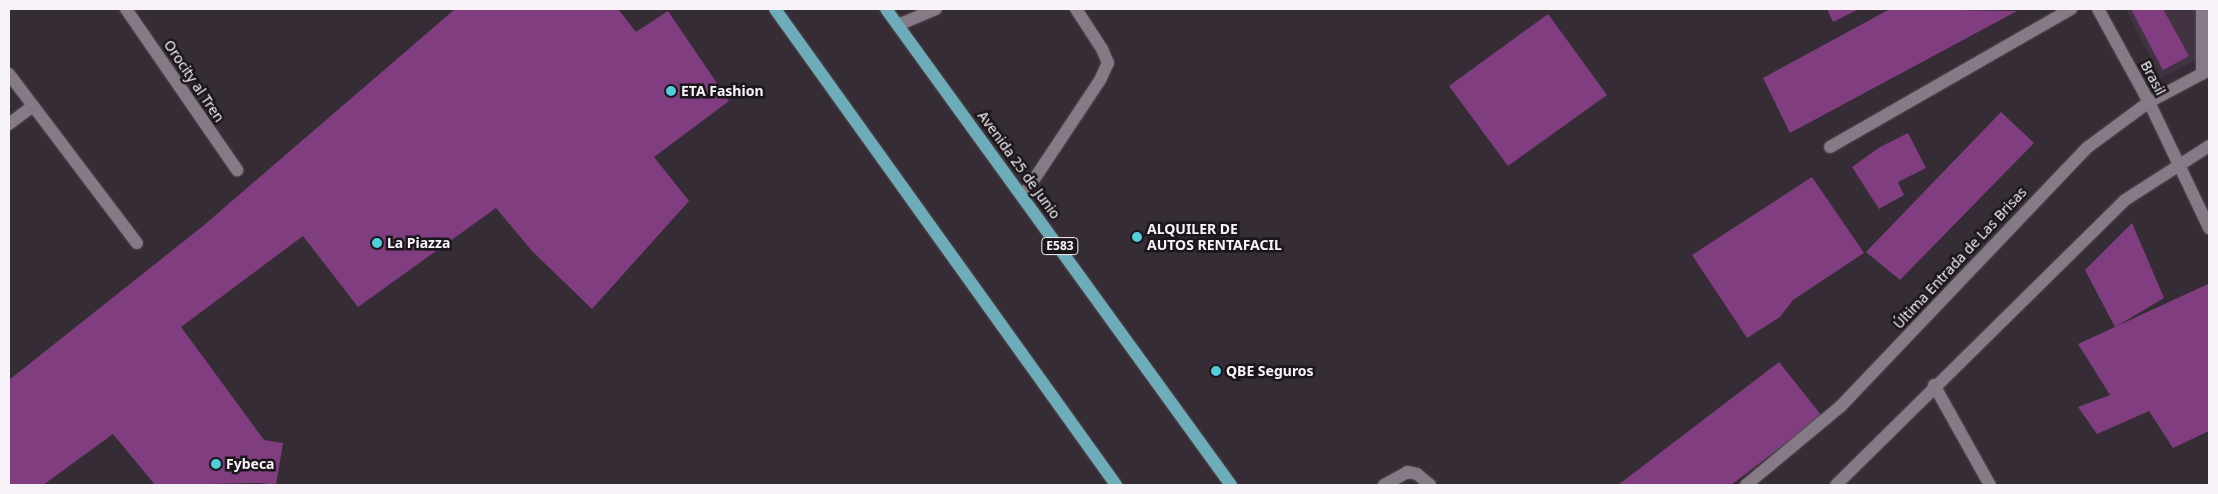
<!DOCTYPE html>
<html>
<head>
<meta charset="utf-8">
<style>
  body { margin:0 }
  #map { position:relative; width:2218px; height:494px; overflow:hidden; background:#352c35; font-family:"Noto Sans",sans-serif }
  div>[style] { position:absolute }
  .built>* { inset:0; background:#413341 }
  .building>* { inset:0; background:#803e81 }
  .roads { filter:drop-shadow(0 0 1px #524a52) drop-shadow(0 0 1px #524a52) }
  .lane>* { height:12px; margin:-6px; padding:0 6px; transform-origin:6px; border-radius:6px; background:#857a85 }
  .street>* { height:12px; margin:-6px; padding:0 6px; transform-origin:6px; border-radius:6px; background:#857a85 }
  .primary>* { height:12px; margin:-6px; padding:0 6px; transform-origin:6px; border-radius:6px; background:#6eacb9 }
  .dots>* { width:14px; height:14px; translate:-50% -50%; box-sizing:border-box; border:2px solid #1a161a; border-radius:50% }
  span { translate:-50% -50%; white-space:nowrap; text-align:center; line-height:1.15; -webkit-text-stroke:5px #1a161a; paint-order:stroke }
  .shield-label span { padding:1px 4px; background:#1a161a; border:1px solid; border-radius:4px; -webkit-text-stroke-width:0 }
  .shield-label { font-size:12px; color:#f8f3f8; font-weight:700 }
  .street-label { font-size:14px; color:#f8f3f8 }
  .poi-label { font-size:14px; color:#f8f3f8; font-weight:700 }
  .left { translate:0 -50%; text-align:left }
  .frame { position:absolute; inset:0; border:10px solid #f8f3f8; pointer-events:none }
</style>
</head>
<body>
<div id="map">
  <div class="built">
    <div style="clip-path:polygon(2126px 9px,2209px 9px,2209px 53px,2161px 78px)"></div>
  </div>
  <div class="building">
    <div style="clip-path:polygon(455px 9px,618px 9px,636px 32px,668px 11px,729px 101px,654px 157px,689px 201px,592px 309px,532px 251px,496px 208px,358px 307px,303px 236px,181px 327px,264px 440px,283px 443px,276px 485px,260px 483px,155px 485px,113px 434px,43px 485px,9px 485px,9px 380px,203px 226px)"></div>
    <div style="clip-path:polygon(1827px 9px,1859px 9px,1833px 22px)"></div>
    <div style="clip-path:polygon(1890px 9px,2017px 11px,1790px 133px,1763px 78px)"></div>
    <div style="clip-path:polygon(2131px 9px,2163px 9px,2189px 56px,2163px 70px)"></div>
    <div style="clip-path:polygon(1548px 14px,1607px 95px,1508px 166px,1449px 86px)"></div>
    <div style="clip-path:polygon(2001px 112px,2034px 143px,1900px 280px,1866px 252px)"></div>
    <div style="clip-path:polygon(1908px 133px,1926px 168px,1898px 182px,1904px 195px,1879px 209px,1852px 167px,1880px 147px)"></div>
    <div style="clip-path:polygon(1812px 177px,1864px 253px,1793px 300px,1780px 317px,1747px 338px,1692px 255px)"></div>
    <div style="clip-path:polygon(2132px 223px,2164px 298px,2117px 326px,2208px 284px,2209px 287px,2209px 431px,2173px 448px,2149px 411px,2097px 434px,2078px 407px,2110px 395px,2078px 344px,2115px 327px,2085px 270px)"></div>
    <div style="clip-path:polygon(1779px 362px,1822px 416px,1731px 485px,1618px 485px)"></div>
  </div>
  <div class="roads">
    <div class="lane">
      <div style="left:898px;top:25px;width:41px;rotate:-22.8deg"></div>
      <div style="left:2202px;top:74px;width:65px;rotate:-90deg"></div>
      <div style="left:1023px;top:196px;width:139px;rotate:-56.4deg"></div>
      <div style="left:1100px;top:80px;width:19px;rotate:-65deg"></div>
      <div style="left:1108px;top:63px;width:15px;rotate:-113deg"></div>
      <div style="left:1102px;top:49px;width:48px;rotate:-123deg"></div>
      <div style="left:1934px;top:385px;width:115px;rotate:60.8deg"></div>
      <div style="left:1384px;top:485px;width:26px;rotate:-29deg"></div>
      <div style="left:1407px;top:472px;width:10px;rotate:11deg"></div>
      <div style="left:1417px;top:474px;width:17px;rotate:40deg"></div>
    </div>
    <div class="street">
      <div style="left:126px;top:9px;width:196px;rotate:55.4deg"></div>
      <div style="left:2098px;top:9px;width:106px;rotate:61.3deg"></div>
      <div style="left:2149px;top:102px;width:140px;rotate:64.5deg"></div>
      <div style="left:9px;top:74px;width:212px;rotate:52.9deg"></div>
      <div style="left:9px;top:124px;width:30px;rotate:-37deg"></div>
      <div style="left:1830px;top:147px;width:278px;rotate:-29.8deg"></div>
      <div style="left:1746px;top:485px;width:122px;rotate:-39.7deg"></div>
      <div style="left:1840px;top:407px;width:359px;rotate:-46.4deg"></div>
      <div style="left:2088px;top:147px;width:76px;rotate:-36.4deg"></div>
      <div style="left:2149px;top:102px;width:68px;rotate:-28.1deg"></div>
      <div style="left:1836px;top:485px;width:406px;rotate:-44.6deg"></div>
      <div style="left:2125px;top:200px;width:100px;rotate:-32.7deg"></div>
    </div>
    <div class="primary">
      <div style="left:775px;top:9px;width:586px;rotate:54.38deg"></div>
      <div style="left:886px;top:9px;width:588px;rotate:54.07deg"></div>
    </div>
  </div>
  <div class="dots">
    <div style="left:671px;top:91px;background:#53cbda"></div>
    <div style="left:1137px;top:237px;background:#53cbda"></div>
    <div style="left:377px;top:243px;background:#53cbda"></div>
    <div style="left:1216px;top:371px;background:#53cbda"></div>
    <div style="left:216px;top:464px;background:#53cbda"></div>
  </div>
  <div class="shield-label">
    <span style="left:1060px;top:246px">E583</span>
  </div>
  <div class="street-label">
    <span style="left:2153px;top:78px;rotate:62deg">Brasil</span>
    <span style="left:194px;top:81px;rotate:56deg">Orocity al Tren</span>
    <span style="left:1019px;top:165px;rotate:54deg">Avenida 25 de Junio</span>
    <span style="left:1960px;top:258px;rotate:-47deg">Última Entrada de Las Brisas</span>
  </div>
  <div class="poi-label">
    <span class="left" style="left:681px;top:91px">ETA Fashion</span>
    <span class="left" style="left:1147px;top:237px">ALQUILER DE<br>AUTOS RENTAFACIL</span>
    <span class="left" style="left:387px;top:243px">La Piazza</span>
    <span class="left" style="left:1226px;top:371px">QBE Seguros</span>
    <span class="left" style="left:226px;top:464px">Fybeca</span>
  </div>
  <div class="frame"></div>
</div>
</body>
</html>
